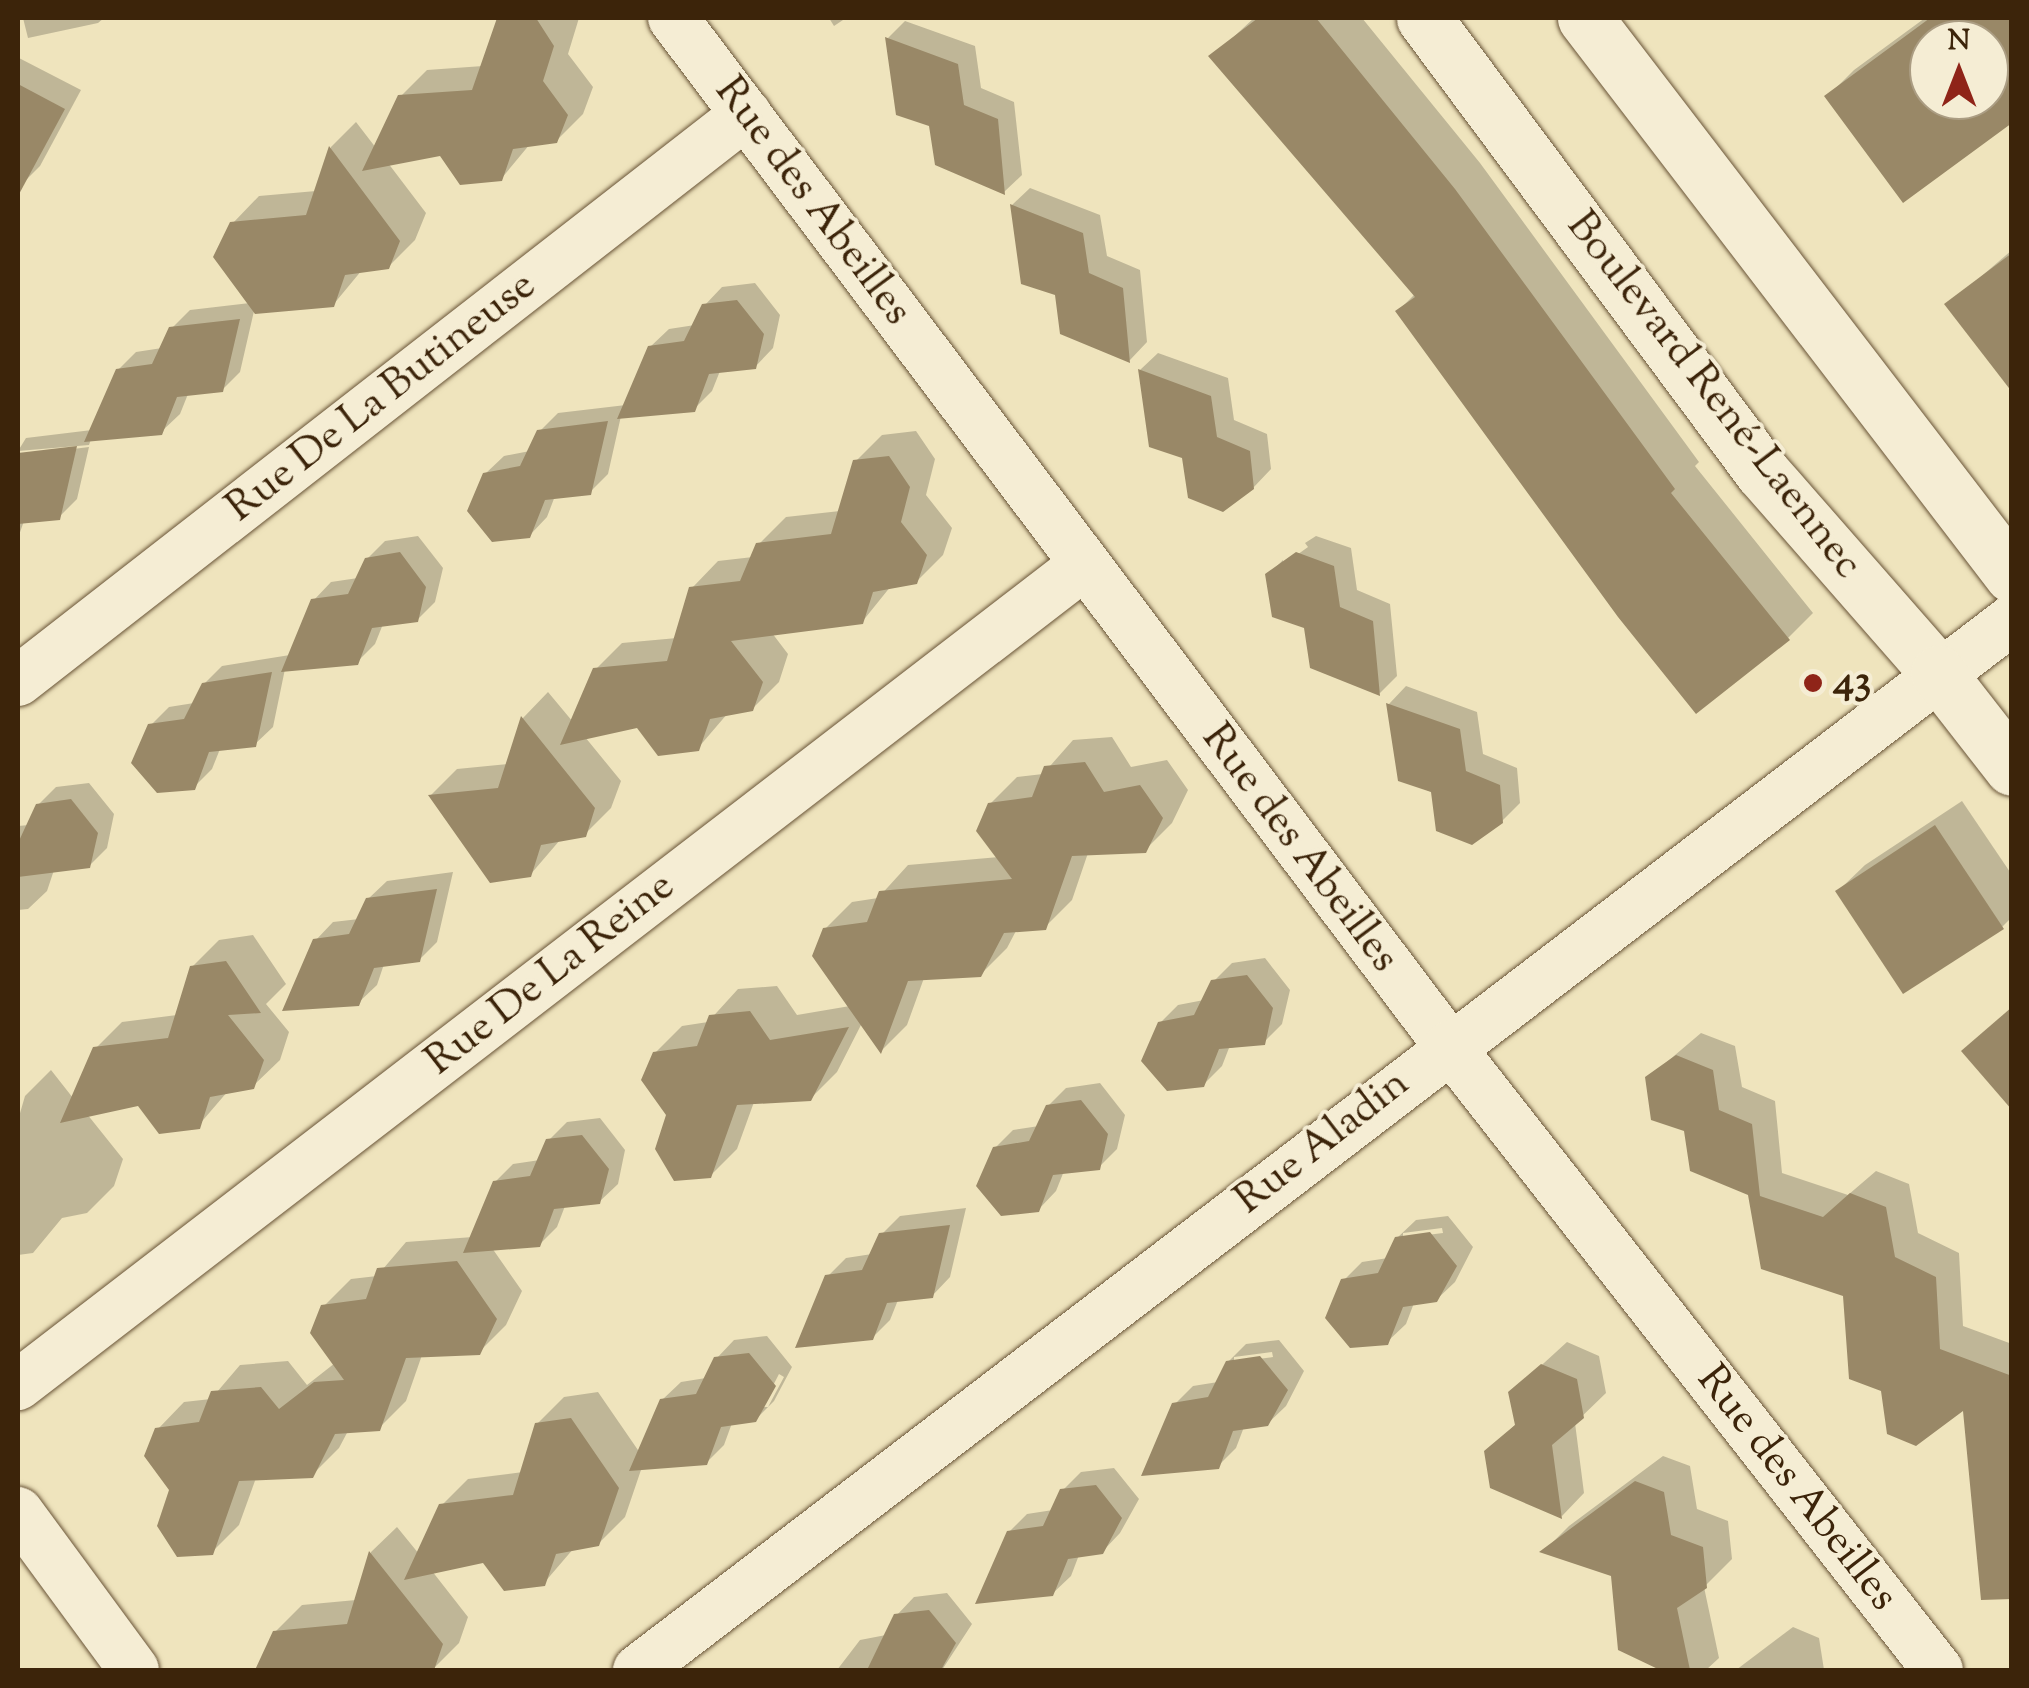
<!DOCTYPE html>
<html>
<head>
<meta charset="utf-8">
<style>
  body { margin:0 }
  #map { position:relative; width:2029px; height:1688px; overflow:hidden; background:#efe4bd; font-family:"Sorts Mill Goudy",serif }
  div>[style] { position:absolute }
  .shadow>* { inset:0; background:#0003 }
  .building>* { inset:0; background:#998867 }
  .roads { filter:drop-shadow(0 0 2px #695437) drop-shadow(0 0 2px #695437) }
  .minor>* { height:50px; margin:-25px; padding:0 25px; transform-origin:25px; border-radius:25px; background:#f5edd4 }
  .tertiary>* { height:55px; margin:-27.5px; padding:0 27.5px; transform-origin:27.5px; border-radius:27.5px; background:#f5edd4 }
  .dots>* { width:28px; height:28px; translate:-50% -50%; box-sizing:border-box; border:5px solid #f5edd4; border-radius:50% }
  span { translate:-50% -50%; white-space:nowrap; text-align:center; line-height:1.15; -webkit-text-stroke:8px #f5edd4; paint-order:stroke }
  .street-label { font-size:42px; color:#3c240a }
  .poi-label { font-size:42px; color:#3c240a; font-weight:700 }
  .left { translate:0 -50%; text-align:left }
  .frame { position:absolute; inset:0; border:20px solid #3c240a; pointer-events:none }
  .north { position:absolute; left:1909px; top:20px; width:100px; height:100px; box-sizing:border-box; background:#f5edd4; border:2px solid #ab9d83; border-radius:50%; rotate:0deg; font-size:28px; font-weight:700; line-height:40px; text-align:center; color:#3c240a }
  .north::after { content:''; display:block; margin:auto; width:35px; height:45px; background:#8f2418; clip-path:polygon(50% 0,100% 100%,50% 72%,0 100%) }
</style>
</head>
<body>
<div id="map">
  <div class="shadow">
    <div style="clip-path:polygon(23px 18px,104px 18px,98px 23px,28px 38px)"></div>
    <div style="clip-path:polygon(501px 18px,579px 18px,568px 54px,593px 87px,583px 114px,556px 141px,530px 144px,501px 179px,441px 153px,388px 163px,426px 213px,415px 240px,388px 267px,362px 270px,333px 305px,254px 311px,240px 372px,222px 390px,188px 394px,180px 414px,161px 432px,91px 439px,89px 445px,18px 451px,26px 438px,92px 430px,118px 370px,136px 352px,162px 348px,171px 329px,190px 310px,250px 303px,232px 224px,259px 196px,316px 191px,331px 147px,356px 122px,376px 148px,400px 97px,427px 70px,483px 66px)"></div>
    <div style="clip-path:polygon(829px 18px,846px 18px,834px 26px)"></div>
    <div style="clip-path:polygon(1254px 18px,1362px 18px,1480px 163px,1699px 462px,1695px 466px,1813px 613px,1788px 638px,1398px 311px,1416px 293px,1212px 57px)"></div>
    <div style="clip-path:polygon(evenodd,1925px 18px,2012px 18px,2012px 120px,1827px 97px,1854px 70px,1925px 18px,1929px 40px,1989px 40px,1989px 100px,1929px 100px,1929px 40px)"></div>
    <div style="clip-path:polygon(905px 21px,975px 46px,981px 88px,1014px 102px,1022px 175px,1004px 192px,888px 38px)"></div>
    <div style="clip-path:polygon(19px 58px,81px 90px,40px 166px,22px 184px,18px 181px)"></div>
    <div style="clip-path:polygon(1030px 188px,1100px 215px,1107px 256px,1140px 270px,1147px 342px,1130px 360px,1063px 333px,1057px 293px,1012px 205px)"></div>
    <div style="clip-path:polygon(2012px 250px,2012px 388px,1948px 305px)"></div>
    <div style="clip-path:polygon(755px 283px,780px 315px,773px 348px,755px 367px,720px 371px,712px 391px,694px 409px,621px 416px,608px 474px,590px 492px,555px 496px,547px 517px,529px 536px,485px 474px,504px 456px,530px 451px,539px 432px,558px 413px,626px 405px,650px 347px,669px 329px,695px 325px,704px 306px,722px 287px)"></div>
    <div style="clip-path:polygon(1158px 353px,1228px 378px,1234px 420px,1267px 434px,1271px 469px,1253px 488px,1140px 370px)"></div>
    <div style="clip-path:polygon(916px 431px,935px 459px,926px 495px,952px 528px,943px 555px,916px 582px,891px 586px,862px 622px,772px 633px,788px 654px,779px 682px,752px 709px,728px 713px,698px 748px,638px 725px,585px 737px,621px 781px,611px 808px,584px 835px,560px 840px,530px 875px,431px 795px,457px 769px,508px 764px,523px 718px,548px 692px,573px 722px,595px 670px,622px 643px,677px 638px,692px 588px,718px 561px,753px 557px,759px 544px,786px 517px,840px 511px,855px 462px,882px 435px)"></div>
    <div style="clip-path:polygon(89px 447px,77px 499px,59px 517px,24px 521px,18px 538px,18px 456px)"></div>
    <div style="clip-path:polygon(418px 536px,443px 568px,435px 602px,417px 620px,383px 624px,375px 644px,357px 662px,285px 669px,273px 727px,254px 745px,220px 749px,212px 769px,194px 787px,150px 726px,169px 707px,194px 703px,204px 684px,222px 666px,290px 655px,313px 601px,331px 582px,358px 578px,367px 559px,385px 541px)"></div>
    <div style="clip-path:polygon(1316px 536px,1351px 548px,1357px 590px,1390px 604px,1397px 676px,1380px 693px,1307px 627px,1268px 575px,1283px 560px,1283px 565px,1308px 547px,1305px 543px)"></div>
    <div style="clip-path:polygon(1406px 686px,1477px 712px,1483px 754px,1517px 768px,1520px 803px,1502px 821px,1400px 779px,1389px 704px)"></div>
    <div style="clip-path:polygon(1112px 737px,1131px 767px,1167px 760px,1188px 790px,1172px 823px,1145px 850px,1088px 853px,1072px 900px,1045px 927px,1017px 929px,1007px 948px,980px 975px,924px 978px,907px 1025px,881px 1051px,862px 1023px,837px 1072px,810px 1099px,754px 1102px,737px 1149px,710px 1176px,669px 1114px,655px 1053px,682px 1026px,708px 1022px,738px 989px,777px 986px,797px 1015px,850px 1006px,825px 929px,852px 902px,878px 898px,908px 865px,999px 857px,990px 804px,1017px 777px,1043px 774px,1073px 740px)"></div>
    <div style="clip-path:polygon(89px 783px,114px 814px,107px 848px,89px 866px,54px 870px,47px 891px,28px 909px,18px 910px,18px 826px,29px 825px,38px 805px,56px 787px)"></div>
    <div style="clip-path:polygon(1962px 801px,2012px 875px,2012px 917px,2002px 927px,1838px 891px,1865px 865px)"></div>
    <div style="clip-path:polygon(453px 872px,437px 942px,419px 960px,384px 964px,377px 985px,358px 1003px,315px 941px,333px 922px,359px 919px,368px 899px,387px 881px)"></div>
    <div style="clip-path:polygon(253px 935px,286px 984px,266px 1004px,289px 1032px,280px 1060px,252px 1087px,228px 1091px,198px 1126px,139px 1103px,87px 1114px,123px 1159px,114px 1186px,87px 1213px,62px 1218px,33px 1253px,18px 1255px,18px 1120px,25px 1096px,51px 1070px,73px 1098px,95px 1049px,122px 1022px,177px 1015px,192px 967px,219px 940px)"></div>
    <div style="clip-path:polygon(1265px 958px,1290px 990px,1282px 1024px,1264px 1042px,1229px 1048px,1222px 1066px,1203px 1085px,1160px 1023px,1178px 1005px,1204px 1000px,1213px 982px,1232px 963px)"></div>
    <div style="clip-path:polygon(1701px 1033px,1735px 1046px,1742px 1087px,1775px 1101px,1782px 1173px,1848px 1195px,1876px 1171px,1909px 1184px,1918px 1233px,1959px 1253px,1963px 1326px,2012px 1344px,2012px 1569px,1966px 1406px,1883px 1389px,1846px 1294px,1686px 1130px,1648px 1078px)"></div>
    <div style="clip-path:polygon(1100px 1083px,1125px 1115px,1117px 1149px,1099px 1167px,1064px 1171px,1056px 1191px,1038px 1210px,995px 1148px,1013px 1130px,1039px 1126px,1048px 1106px,1066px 1088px)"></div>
    <div style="clip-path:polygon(600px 1118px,625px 1150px,618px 1184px,599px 1202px,565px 1206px,557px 1227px,539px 1245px,492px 1248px,522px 1291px,506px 1325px,479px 1352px,422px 1355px,406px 1401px,379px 1428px,348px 1431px,339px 1448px,312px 1475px,256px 1478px,239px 1525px,212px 1552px,171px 1490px,157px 1430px,184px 1402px,211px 1399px,240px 1365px,288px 1361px,307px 1385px,335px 1363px,324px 1306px,351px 1279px,377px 1276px,406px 1242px,473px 1237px,495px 1182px,513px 1164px,540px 1160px,548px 1141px,567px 1122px)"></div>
    <div style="clip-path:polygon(966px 1208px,950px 1277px,932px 1296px,898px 1300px,890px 1320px,872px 1338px,828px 1276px,846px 1258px,872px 1254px,881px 1235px,900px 1216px)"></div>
    <div style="clip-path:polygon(evenodd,1448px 1216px,1473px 1247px,1455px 1282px,1436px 1300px,1414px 1303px,1406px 1324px,1387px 1342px,1343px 1281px,1362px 1262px,1388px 1258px,1397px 1238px,1416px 1220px,1448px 1216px,1442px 1228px,1443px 1233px,1403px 1238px,1403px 1233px,1442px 1228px)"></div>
    <div style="clip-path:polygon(evenodd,767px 1336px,792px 1367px,774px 1401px,755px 1420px,732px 1423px,724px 1445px,706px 1463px,642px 1467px,625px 1517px,598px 1544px,574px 1548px,544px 1583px,484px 1560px,432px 1571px,468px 1617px,459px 1643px,432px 1670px,263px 1670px,260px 1666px,275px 1632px,302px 1605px,356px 1600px,371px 1552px,397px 1527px,419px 1554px,441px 1506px,468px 1479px,523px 1472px,537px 1424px,564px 1397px,598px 1392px,640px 1453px,662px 1400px,681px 1382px,706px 1378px,716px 1359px,734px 1340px,767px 1336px,779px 1374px,784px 1377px,768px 1407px,762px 1407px,779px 1374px)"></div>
    <div style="clip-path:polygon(evenodd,1279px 1340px,1304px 1371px,1286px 1406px,1267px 1424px,1244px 1427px,1236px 1448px,1218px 1466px,1174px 1405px,1193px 1386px,1218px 1382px,1228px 1362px,1246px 1344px,1279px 1340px,1272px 1352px,1273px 1357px,1234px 1362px,1234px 1357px,1272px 1352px)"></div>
    <div style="clip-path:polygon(1567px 1342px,1599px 1356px,1606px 1393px,1575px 1423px,1584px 1493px,1562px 1516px,1487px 1452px,1517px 1423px,1511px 1393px)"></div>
    <div style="clip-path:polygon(1663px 1456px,1690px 1466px,1697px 1509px,1728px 1521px,1732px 1559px,1704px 1587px,1719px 1658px,1706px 1670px,1666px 1670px,1620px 1649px,1614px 1574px,1544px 1551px,1569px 1526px)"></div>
    <div style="clip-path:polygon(1114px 1468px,1139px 1499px,1120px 1533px,1102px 1552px,1079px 1555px,1071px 1576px,1052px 1594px,1009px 1532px,1027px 1514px,1053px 1510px,1062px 1491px,1081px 1472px)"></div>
    <div style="clip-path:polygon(947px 1593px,972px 1624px,942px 1670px,837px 1670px,860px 1640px,886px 1635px,896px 1616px,914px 1597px)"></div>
    <div style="clip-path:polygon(1793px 1627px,1819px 1638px,1824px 1670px,1736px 1670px)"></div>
  </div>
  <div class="building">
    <div style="clip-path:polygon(497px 18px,536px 18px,554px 46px,543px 81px,568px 115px,557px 143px,513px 149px,502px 181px,460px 185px,440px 156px,362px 171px,398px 95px,472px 90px)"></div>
    <div style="clip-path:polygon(1258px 18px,1316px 18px,1455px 189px,1675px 489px,1671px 493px,1790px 640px,1696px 714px,1618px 617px,1395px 311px,1415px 297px,1208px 56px)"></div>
    <div style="clip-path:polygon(evenodd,1930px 18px,2012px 18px,2012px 123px,1903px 203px,1824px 96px,1930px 18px,1929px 40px,1989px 40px,1989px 100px,1929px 100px,1929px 40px)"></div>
    <div style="clip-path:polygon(885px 37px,958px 64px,964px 105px,998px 119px,1005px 195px,935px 165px,929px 126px,896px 115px)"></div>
    <div style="clip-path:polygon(18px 84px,65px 109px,18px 196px)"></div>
    <div style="clip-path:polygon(329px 146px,400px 241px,389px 269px,345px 275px,334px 307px,255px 314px,213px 257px,230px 222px,306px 215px)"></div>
    <div style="clip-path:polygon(1010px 204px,1083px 233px,1089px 273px,1123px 288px,1130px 363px,1060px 334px,1055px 295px,1021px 284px)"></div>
    <div style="clip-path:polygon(2012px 253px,2012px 392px,1944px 304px)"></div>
    <div style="clip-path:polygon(737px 300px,764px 334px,756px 369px,709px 374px,695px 412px,617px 419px,648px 346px,684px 341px,702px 304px)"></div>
    <div style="clip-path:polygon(240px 319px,223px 392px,177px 397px,162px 435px,84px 442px,116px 369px,152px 364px,169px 327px)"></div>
    <div style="clip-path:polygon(1138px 369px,1211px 396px,1217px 437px,1250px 451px,1254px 489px,1223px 512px,1188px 498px,1182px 458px,1149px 447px)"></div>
    <div style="clip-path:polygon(608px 421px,591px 495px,545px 500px,530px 538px,492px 542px,467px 511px,483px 473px,520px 466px,537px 430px)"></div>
    <div style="clip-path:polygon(77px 446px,60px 520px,18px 524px,18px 453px)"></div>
    <div style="clip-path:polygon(889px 456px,910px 487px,901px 522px,927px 555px,917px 584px,873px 592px,863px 624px,731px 641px,763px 682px,753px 711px,710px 719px,699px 751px,658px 756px,637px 728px,560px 745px,593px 668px,667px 661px,689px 587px,740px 581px,756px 543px,831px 534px,853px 460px)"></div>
    <div style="clip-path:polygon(400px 552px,426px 587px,418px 622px,372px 628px,358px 665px,281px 672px,311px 599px,348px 594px,365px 558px)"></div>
    <div style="clip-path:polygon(1296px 552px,1334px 566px,1340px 607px,1373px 621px,1380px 696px,1310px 668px,1304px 628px,1272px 617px,1265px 574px)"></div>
    <div style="clip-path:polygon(272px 672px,256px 747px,209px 752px,195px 790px,157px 793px,131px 763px,148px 724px,184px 719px,202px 683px)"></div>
    <div style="clip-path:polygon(1386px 703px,1460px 729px,1466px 771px,1500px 785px,1503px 823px,1472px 845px,1436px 831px,1431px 792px,1398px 781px)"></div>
    <div style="clip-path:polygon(521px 716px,595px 808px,586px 837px,541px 845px,531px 877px,490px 883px,428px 795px,498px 788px)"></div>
    <div style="clip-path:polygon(1085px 762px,1104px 792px,1140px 785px,1163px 818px,1146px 853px,1072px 856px,1046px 930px,1004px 933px,981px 977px,908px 981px,881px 1054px,812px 956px,823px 928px,867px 922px,879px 891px,1012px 879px,976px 831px,988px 803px,1032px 797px,1044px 766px)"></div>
    <div style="clip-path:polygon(71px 799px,98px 833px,90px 868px,18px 877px,18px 843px,36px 804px)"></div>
    <div style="clip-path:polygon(1935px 825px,2004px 929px,1903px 994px,1835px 891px)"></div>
    <div style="clip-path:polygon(437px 889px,420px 962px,374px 968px,359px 1006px,282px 1011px,313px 939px,349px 934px,366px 898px)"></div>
    <div style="clip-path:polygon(226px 961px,261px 1013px,228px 1015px,264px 1060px,254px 1089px,210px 1097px,200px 1129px,159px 1134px,138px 1106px,60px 1123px,93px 1047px,168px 1038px,190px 966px)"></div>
    <div style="clip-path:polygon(1247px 975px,1273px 1008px,1265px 1045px,1219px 1049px,1204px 1087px,1167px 1091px,1141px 1061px,1158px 1022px,1194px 1015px,1211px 980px)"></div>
    <div style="clip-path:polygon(2012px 1007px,2012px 1110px,1961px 1051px)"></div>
    <div style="clip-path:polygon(750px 1011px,770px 1040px,849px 1027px,811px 1101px,737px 1105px,711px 1178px,674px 1181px,655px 1149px,666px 1115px,641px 1080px,653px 1052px,697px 1046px,709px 1015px)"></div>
    <div style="clip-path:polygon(1676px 1055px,1713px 1070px,1719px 1110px,1752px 1124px,1760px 1196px,1823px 1217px,1850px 1193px,1886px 1207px,1895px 1257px,1936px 1277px,1940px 1349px,2012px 1376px,2012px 1599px,1981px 1600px,1963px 1411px,1916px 1446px,1887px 1434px,1881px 1391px,1849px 1379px,1843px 1296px,1761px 1269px,1748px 1195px,1690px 1171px,1684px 1131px,1651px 1120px,1645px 1077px)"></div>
    <div style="clip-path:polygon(1081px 1100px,1108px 1134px,1100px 1170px,1053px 1175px,1039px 1212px,1001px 1216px,976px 1186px,993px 1147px,1029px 1141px,1046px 1105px)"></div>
    <div style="clip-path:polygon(582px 1135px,609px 1169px,600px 1204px,554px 1209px,540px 1247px,463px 1253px,493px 1181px,530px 1176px,546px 1139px)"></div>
    <div style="clip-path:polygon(950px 1225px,933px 1298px,887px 1303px,873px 1340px,795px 1348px,825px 1275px,862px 1270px,879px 1233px)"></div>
    <div style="clip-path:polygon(1430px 1232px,1457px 1266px,1437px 1302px,1403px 1307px,1388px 1345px,1350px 1348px,1325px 1318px,1341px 1279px,1378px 1273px,1395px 1237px)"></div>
    <div style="clip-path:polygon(457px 1261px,497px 1319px,480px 1355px,406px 1358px,380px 1431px,335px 1434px,313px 1478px,239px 1481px,213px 1555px,177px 1557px,157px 1526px,169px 1490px,144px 1456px,155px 1428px,199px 1422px,211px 1391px,261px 1387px,279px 1409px,314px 1382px,344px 1380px,310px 1333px,321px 1305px,366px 1299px,377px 1268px)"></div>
    <div style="clip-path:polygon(749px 1353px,776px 1386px,756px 1422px,721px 1427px,707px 1465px,629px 1471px,660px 1399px,696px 1394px,714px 1357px)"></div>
    <div style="clip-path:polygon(1260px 1356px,1288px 1390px,1268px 1426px,1233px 1431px,1219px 1469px,1141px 1476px,1172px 1403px,1208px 1397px,1226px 1361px)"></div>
    <div style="clip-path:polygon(1541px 1364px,1577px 1379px,1584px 1418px,1552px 1445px,1562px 1519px,1490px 1488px,1484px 1451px,1515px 1425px,1508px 1392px)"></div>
    <div style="clip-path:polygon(571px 1418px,619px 1488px,599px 1546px,556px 1554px,545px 1586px,504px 1591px,483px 1563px,404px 1580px,439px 1504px,513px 1495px,535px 1423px)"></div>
    <div style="clip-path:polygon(1635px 1481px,1664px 1492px,1671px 1535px,1703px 1547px,1707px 1588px,1677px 1608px,1690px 1670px,1660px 1670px,1618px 1650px,1611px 1576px,1539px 1552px)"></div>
    <div style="clip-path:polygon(1096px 1485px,1122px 1518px,1103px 1554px,1068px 1559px,1053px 1596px,975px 1604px,1007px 1531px,1043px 1526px,1060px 1489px)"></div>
    <div style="clip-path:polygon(369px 1551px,443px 1644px,434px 1670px,255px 1670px,273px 1631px,347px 1624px)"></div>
    <div style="clip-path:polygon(929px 1610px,956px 1643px,941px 1670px,867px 1670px,894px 1614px)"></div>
  </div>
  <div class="roads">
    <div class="minor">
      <div style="left:673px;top:18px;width:1288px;rotate:52.95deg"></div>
      <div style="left:1449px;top:1046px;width:793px;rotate:51.92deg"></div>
      <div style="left:18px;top:681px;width:923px;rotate:-37.91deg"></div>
      <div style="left:18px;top:1385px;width:1345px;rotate:-37.57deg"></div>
      <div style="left:18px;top:1512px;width:196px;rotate:53.7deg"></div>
      <div style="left:638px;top:1670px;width:1729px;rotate:-37.39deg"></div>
    </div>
    <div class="tertiary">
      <div style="left:1424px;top:18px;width:566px;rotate:53.33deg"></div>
      <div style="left:1762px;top:472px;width:267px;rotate:48.8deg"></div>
      <div style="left:1938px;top:673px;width:120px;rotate:52.1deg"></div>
      <div style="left:1585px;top:18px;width:702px;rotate:52.53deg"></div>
    </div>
  </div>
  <div class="dots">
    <div style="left:1813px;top:683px;background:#8f2418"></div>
  </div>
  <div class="street-label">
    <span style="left:812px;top:202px;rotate:53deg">Rue des Abeilles</span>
    <span style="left:1713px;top:396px;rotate:52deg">Boulevard René-Laennec</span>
    <span style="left:382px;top:398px;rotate:-38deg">Rue De La Butineuse</span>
    <span style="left:1299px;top:849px;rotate:53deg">Rue des Abeilles</span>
    <span style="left:551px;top:975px;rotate:-38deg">Rue De La Reine</span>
    <span style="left:1323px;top:1143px;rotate:-38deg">Rue Aladin</span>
    <span style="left:1796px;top:1489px;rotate:52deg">Rue des Abeilles</span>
  </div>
  <div class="poi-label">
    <span class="left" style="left:1833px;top:683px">43</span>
  </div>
  <div class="frame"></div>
  <div class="north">N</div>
</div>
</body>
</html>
